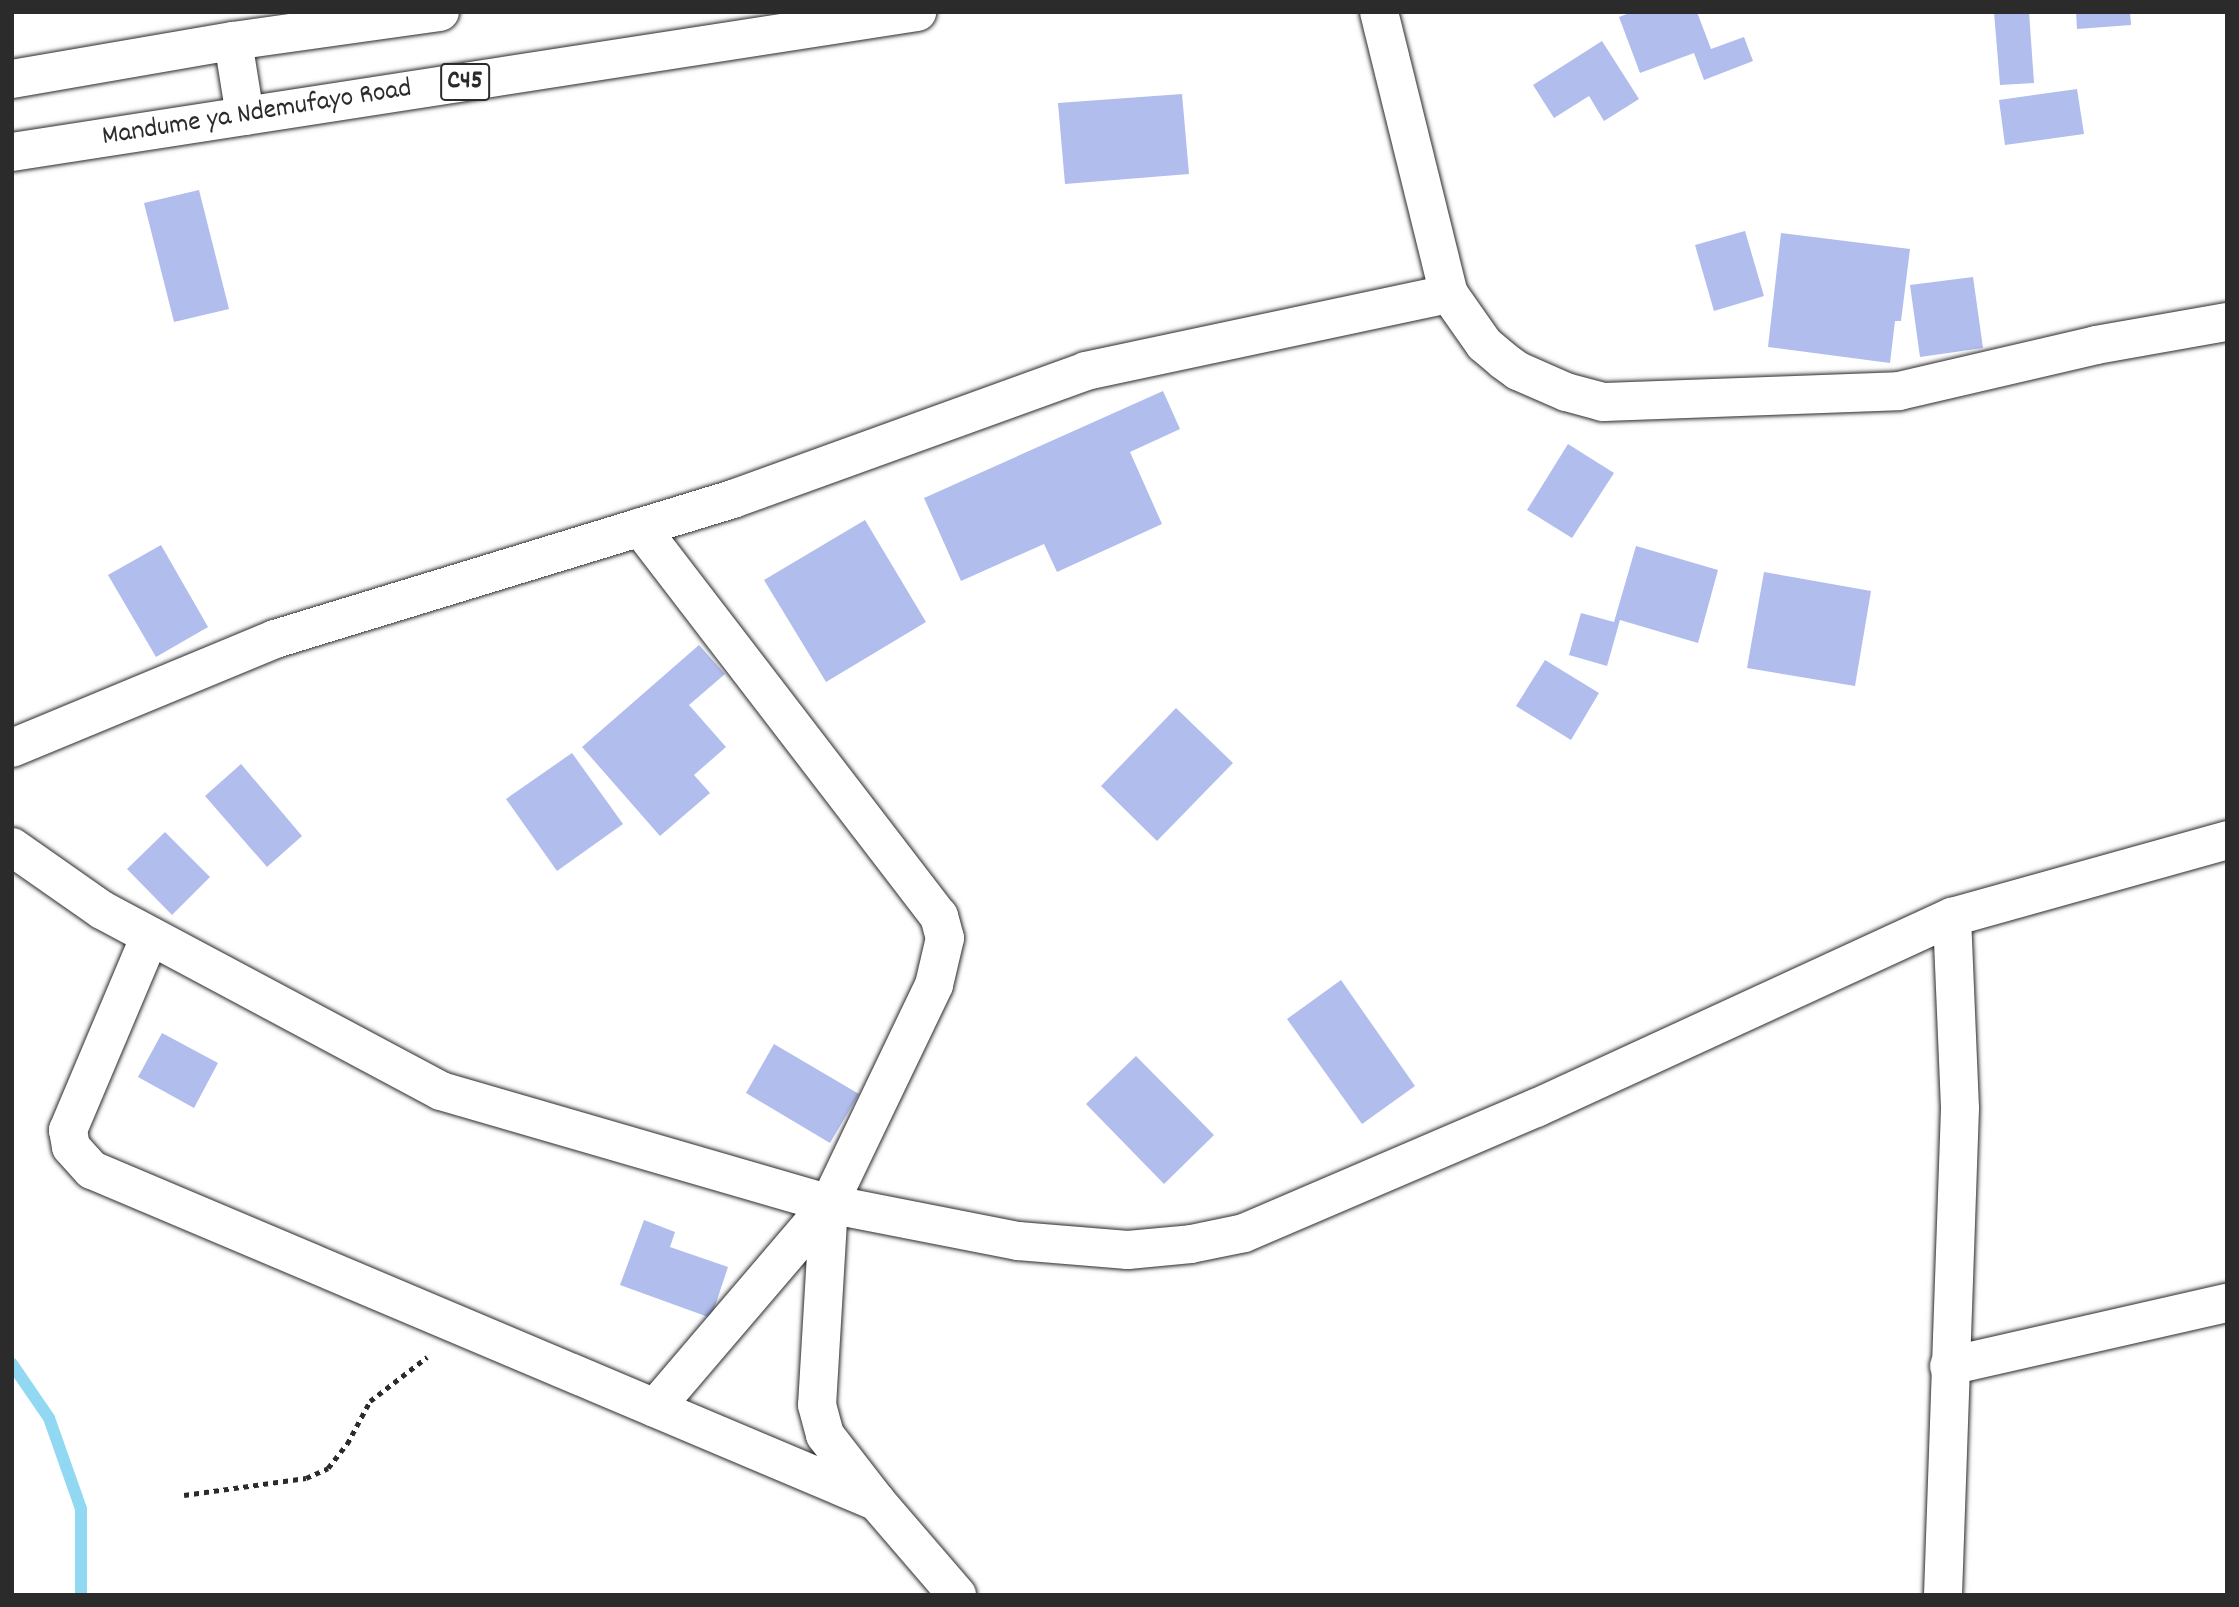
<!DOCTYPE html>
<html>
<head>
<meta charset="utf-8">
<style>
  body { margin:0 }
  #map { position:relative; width:2239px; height:1607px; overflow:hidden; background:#fff; font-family:Dekko,sans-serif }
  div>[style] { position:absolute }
  .stream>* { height:12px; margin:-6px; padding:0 6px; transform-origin:6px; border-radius:6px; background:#91d8f3 }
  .building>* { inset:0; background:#b0bded }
  .path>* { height:4.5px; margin-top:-2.25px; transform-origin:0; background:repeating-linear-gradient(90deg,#2b2b2b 0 5px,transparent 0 10px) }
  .roads { filter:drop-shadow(0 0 2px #2b2b2b) drop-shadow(0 0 2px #2b2b2b) }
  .minor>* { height:38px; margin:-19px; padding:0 19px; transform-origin:19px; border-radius:19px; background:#fff }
  .major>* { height:38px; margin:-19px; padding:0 19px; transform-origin:19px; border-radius:19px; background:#fff }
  span { translate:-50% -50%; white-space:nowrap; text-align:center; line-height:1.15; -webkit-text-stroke:5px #fff; paint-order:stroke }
  .shield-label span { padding:2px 5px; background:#fff; border:2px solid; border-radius:5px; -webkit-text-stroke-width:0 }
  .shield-label { font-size:26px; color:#2b2b2b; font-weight:700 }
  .street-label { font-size:28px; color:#2b2b2b }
  .frame { position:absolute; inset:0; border:14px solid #2b2b2b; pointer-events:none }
</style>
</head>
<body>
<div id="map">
  <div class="stream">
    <div style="left:12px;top:1364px;width:65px;rotate:55.6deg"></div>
    <div style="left:49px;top:1418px;width:96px;rotate:70.6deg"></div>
    <div style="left:81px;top:1509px;width:86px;rotate:90deg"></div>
  </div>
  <div class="building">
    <div style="clip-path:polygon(1632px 12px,1697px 12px,1711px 49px,1744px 37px,1753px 61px,1704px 80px,1694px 53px,1640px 73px,1619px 17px)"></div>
    <div style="clip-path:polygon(1994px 12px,2029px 12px,2034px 83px,2000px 85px)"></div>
    <div style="clip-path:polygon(2076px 12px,2130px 12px,2131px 25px,2077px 29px)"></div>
    <div style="clip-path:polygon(1602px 41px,1639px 99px,1604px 121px,1589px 96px,1554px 118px,1533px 85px)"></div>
    <div style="clip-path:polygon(2077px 89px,2084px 134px,2005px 145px,1999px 100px)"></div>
    <div style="clip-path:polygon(1182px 94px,1189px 174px,1065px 184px,1058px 103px)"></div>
    <div style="clip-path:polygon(199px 190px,229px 309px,174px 322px,144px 203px)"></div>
    <div style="clip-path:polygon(1745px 231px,1764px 296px,1714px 311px,1695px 245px)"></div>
    <div style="clip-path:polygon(1781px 233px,1910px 249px,1901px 321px,1895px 321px,1890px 363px,1768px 347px)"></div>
    <div style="clip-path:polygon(1973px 277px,1983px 348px,1920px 357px,1910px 285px)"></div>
    <div style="clip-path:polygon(1163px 391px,1180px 429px,1130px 452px,1162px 524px,1057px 572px,1044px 544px,961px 581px,924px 498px)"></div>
    <div style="clip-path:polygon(1568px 444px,1614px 473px,1572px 538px,1527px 510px)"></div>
    <div style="clip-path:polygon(865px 520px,926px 622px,826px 682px,764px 580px)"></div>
    <div style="clip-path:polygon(161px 545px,208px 627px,156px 657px,108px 575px)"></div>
    <div style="clip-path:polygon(1636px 546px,1718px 570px,1698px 643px,1620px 620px,1607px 666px,1569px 655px,1581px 613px,1614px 622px)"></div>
    <div style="clip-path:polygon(1764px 572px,1871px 591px,1855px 686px,1747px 668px)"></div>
    <div style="clip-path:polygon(699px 645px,725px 674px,689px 705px,726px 747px,694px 775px,710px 793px,660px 836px,582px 747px)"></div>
    <div style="clip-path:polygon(1545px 660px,1599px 693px,1571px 740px,1516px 706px)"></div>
    <div style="clip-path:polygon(1176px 708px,1233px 763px,1157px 841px,1101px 786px)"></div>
    <div style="clip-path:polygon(572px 753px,623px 824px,557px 871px,506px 799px)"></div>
    <div style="clip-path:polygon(241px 764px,302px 836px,267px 867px,205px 796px)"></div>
    <div style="clip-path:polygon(165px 832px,210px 877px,172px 915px,127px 869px)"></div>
    <div style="clip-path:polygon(1341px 980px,1415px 1086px,1362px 1124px,1287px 1019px)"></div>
    <div style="clip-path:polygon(162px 1033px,218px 1063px,194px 1108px,138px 1077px)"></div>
    <div style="clip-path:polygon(774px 1044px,859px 1094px,830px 1143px,746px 1093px)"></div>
    <div style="clip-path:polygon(1136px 1056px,1214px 1135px,1164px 1184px,1086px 1104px)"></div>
    <div style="clip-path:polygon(644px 1220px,675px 1232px,670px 1247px,728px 1267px,711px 1318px,620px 1285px)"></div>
  </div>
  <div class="path">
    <div style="left:184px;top:1495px;width:123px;rotate:-7.9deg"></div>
    <div style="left:306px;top:1478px;width:24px;rotate:-24deg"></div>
    <div style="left:328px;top:1468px;width:31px;rotate:-52deg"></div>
    <div style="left:347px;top:1444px;width:49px;rotate:-61.9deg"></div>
    <div style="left:370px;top:1401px;width:72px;rotate:-37.7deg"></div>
  </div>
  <div class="roads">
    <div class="minor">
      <div style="left:1379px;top:12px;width:291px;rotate:76.1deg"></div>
      <div style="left:1449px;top:294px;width:61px;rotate:55deg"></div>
      <div style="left:1484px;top:344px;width:26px;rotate:40deg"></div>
      <div style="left:1504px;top:361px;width:17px;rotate:36deg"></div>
      <div style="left:1518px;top:371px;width:52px;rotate:23.6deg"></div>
      <div style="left:1566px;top:392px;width:38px;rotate:15deg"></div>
      <div style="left:1603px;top:402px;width:296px;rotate:-2.1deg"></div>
      <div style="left:1899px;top:391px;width:202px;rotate:-13.1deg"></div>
      <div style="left:2096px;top:345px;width:133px;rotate:-10deg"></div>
      <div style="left:640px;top:527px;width:491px;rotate:52.5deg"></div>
      <div style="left:939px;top:916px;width:23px;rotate:75deg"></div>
      <div style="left:945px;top:938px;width:48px;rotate:103.2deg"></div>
      <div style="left:934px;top:985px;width:243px;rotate:115.6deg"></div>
      <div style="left:12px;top:748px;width:285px;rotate:-22.5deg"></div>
      <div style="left:275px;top:639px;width:479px;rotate:-17deg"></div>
      <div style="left:733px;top:499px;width:375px;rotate:-19.9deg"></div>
      <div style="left:1086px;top:371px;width:371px;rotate:-12deg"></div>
      <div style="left:12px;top:847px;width:110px;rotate:35deg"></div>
      <div style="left:102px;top:910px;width:384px;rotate:28.1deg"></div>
      <div style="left:441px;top:1091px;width:404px;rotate:16.2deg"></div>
      <div style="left:829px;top:1204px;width:193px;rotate:11.1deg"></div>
      <div style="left:1018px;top:1241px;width:110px;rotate:4.7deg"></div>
      <div style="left:1128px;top:1250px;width:63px;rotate:-5.4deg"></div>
      <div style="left:1191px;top:1244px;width:54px;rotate:-11.7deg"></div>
      <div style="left:1244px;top:1233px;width:318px;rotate:-23.2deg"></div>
      <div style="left:1536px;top:1108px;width:458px;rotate:-24.7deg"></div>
      <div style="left:1952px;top:917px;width:286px;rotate:-15.6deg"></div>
      <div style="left:150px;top:936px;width:211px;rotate:112.9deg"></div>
      <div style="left:68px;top:1130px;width:17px;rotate:80deg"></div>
      <div style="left:71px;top:1147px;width:31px;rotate:48deg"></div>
      <div style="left:92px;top:1170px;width:852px;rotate:22.92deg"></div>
      <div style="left:1949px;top:1366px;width:285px;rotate:-12.8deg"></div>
      <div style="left:655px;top:1408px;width:268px;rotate:-49.5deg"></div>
      <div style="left:829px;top:1204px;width:201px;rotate:93.4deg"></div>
      <div style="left:817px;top:1405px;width:31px;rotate:75deg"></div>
      <div style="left:825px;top:1435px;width:85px;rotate:52.2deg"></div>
      <div style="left:877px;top:1502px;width:123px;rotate:49.3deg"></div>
      <div style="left:1943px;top:1595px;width:487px;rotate:-88deg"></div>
      <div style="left:1960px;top:1108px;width:191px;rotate:-92.4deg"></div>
    </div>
    <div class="major">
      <div style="left:233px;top:41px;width:76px;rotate:80.9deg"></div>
      <div style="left:12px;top:79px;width:224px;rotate:-9.8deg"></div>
      <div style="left:233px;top:41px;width:209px;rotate:-8deg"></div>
      <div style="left:12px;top:152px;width:916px;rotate:-8.79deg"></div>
    </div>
  </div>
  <div class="shield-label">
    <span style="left:465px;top:82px">C45</span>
  </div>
  <div class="street-label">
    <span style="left:257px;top:114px;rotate:-9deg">Mandume ya Ndemufayo Road</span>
  </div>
  <div class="frame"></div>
</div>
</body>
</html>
